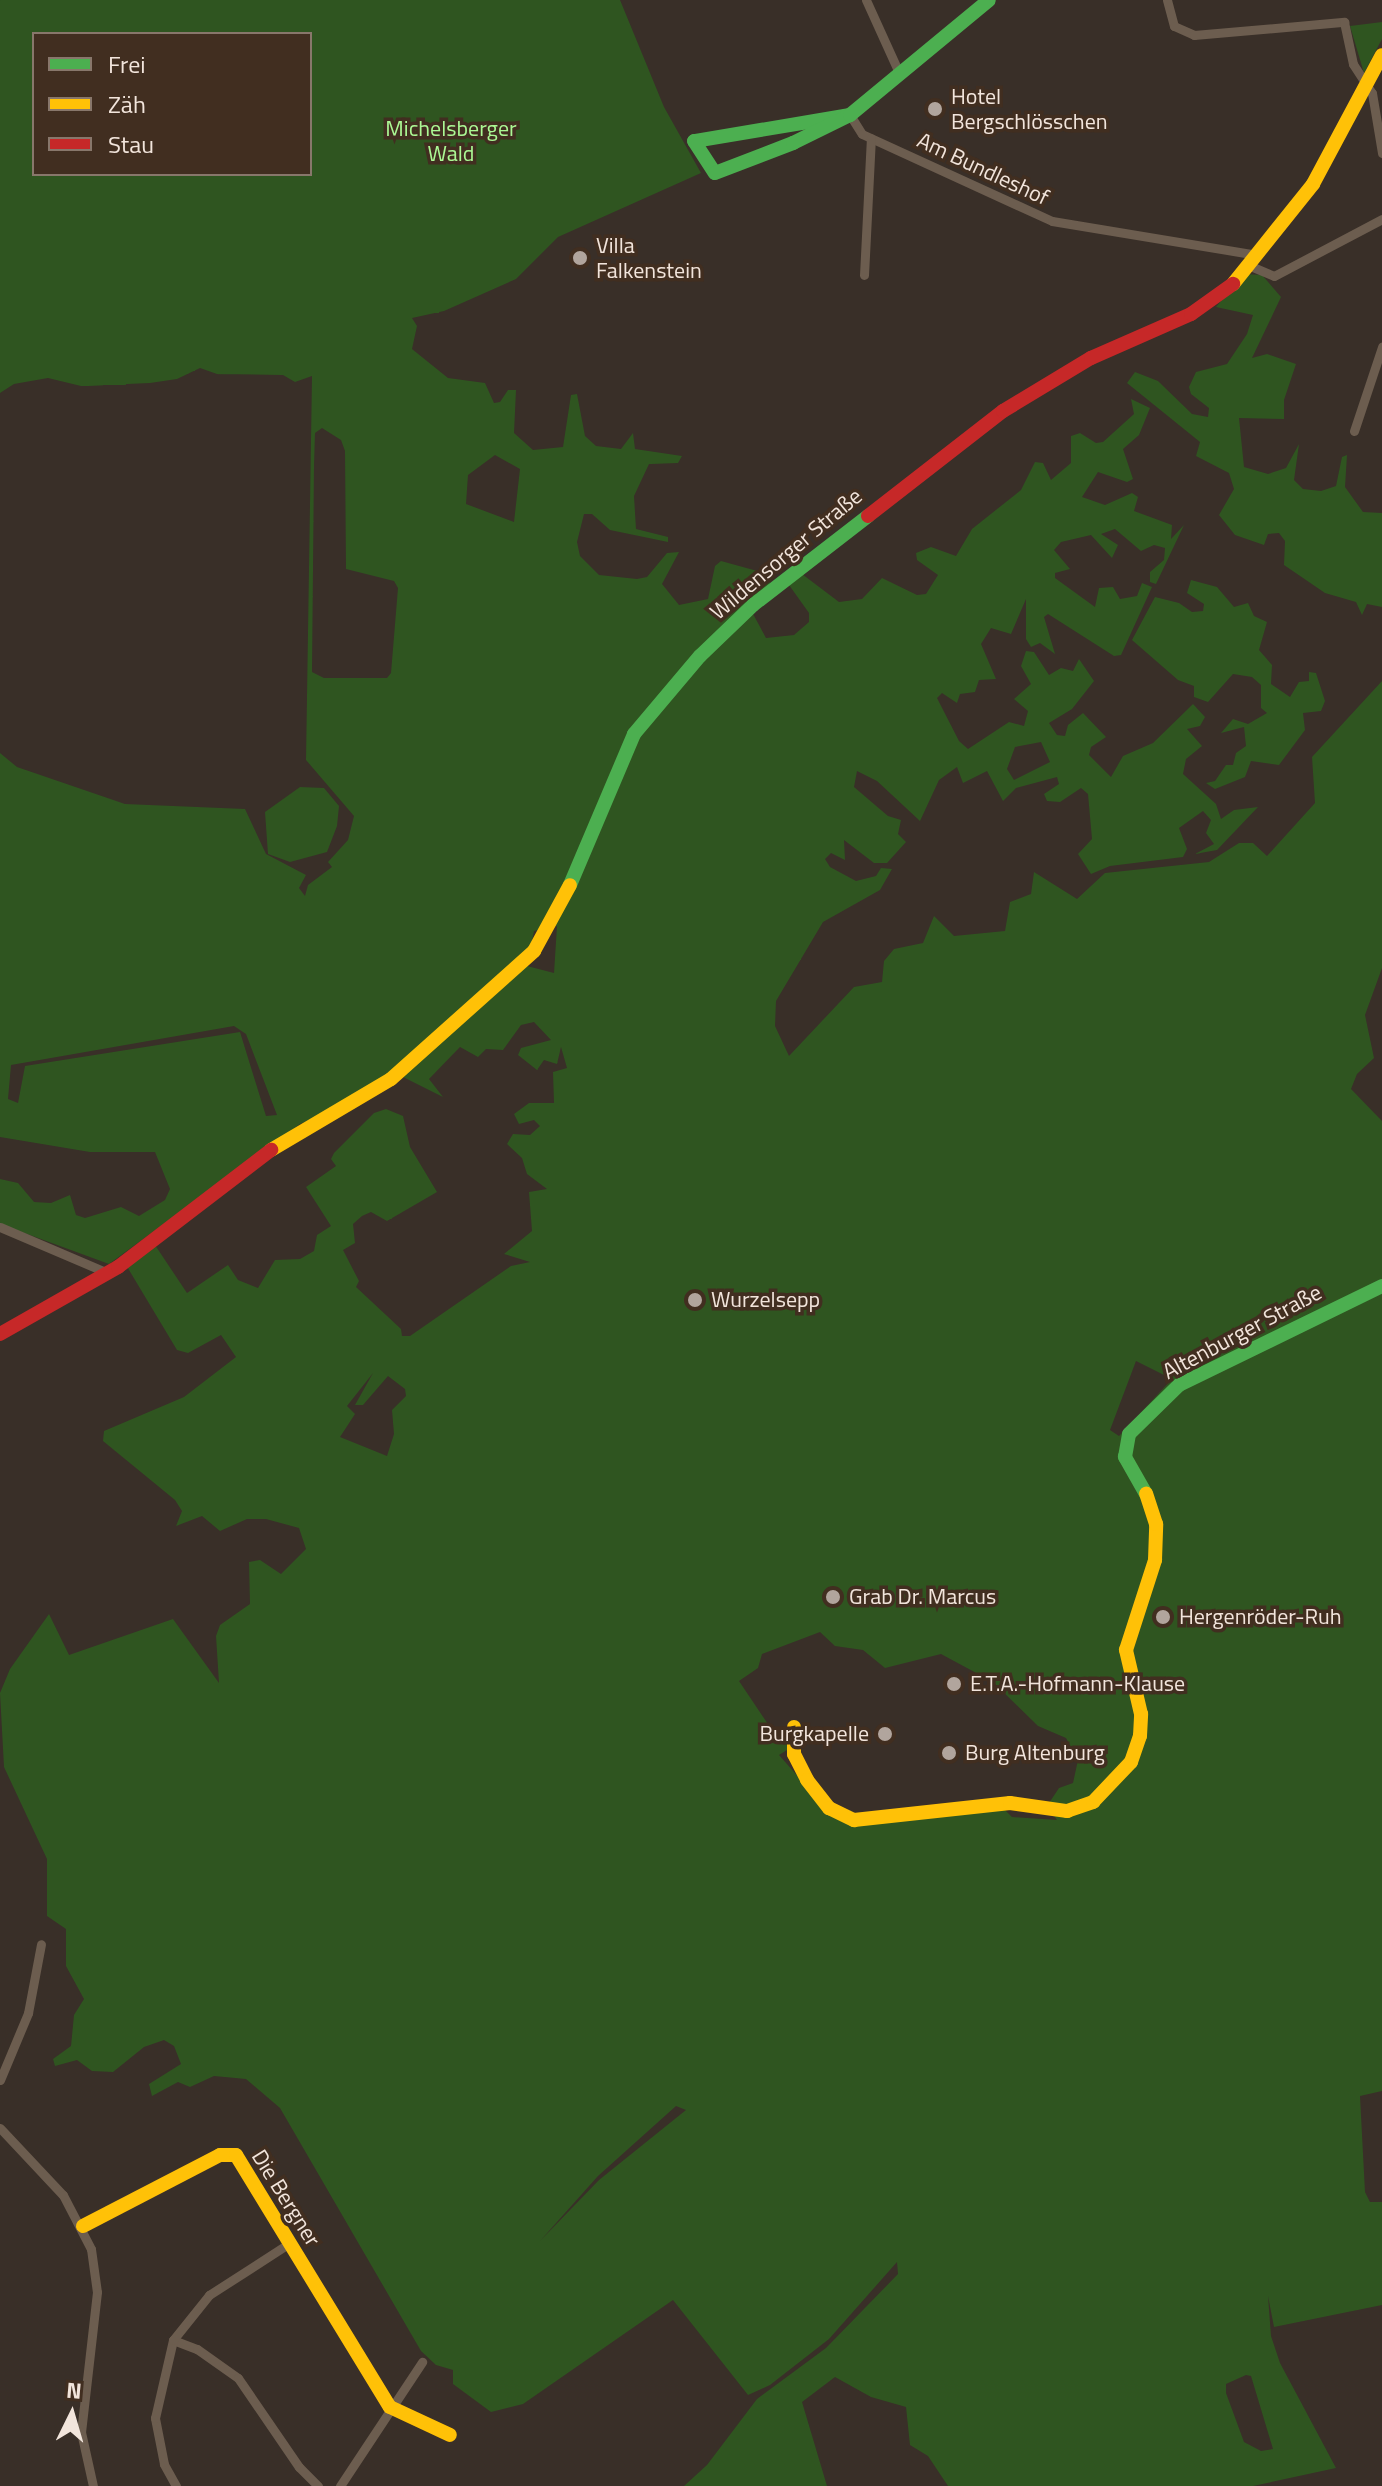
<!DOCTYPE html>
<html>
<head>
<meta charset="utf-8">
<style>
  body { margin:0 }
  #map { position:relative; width:1382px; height:2486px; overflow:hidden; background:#392f28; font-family:"Titillium Web",sans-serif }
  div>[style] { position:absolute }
  .green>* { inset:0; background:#2f5520 }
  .street>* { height:9px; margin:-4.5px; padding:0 4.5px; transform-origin:4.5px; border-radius:4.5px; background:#6c5d4f }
  .fast>* { height:14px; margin:-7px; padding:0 7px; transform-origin:7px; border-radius:7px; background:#4caf50 }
  .slow>* { height:14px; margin:-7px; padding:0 7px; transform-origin:7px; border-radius:7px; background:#ffc107 }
  .jam>* { height:14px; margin:-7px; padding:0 7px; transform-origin:7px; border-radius:7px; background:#c62828 }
  .dots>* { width:22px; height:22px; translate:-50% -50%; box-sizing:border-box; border:4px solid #412e20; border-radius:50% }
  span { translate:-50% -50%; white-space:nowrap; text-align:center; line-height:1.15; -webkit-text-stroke:7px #412e20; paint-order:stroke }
  .poi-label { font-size:22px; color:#f2e5dc }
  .left { translate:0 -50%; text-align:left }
  .right { translate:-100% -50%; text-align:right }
  .park-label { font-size:22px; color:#abf894 }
  .street-label { font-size:22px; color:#f2e5dc }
  .legend { position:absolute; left:32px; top:32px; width:280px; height:144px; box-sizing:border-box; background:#412e20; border:2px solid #88776b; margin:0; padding:10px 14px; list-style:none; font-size:24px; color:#f2e5dc }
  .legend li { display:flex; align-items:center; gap:16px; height:40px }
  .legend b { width:40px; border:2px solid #88776b }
  .north { position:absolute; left:32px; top:2374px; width:80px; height:80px; -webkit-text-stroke:6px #412e20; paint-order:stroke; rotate:5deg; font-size:22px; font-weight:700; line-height:32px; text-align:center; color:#f2e5dc }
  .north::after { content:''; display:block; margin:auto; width:28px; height:36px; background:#f2e5dc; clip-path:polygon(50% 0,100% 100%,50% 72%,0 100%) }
</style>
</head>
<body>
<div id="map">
  <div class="green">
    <div style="clip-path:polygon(evenodd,0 0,620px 0,664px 107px,701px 173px,558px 237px,516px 279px,444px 311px,412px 318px,417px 326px,412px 349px,448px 378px,485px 383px,494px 403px,500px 402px,508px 390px,516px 390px,514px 433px,533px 450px,563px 447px,571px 395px,577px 394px,585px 436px,596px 446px,621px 449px,633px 433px,635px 449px,682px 456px,678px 463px,649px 464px,634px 496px,636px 529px,668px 537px,668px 542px,610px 530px,592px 514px,584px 514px,577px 542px,580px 556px,599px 575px,637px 579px,647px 577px,667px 553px,679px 552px,662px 584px,679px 605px,708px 599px,715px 566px,721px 561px,761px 572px,770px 582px,752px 612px,766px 638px,794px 635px,809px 622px,809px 613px,789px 585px,802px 574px,839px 602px,862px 599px,882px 578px,917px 595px,926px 594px,938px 575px,917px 560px,916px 553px,931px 547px,956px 556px,972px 529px,1021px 490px,1035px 462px,1043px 463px,1051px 480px,1071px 463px,1071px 436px,1080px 433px,1096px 443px,1103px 442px,1134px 414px,1131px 399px,1150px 408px,1139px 435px,1123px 449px,1133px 479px,1127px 482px,1098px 472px,1082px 497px,1105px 505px,1132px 493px,1138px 497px,1134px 511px,1172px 525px,1171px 539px,1184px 525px,1156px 584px,1150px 582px,1150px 572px,1164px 560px,1165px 548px,1154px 545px,1141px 551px,1115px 529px,1101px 534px,1118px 545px,1112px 558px,1091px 535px,1061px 542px,1054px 550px,1070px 569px,1055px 573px,1055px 578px,1095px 607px,1099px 588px,1113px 587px,1120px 599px,1137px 596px,1142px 583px,1152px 587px,1121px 655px,1114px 656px,1048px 614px,1044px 617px,1055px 654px,1040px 643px,1031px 647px,1026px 639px,1026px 599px,1011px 634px,991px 628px,981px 644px,996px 679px,979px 680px,975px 692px,960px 694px,957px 703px,942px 693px,937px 698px,959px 741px,968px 749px,1009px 722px,1024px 726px,1028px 711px,1014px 699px,1031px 684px,1021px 666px,1026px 651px,1034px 652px,1049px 675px,1061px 668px,1073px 671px,1079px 659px,1094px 681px,1072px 709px,1049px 723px,1057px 735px,1065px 736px,1068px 725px,1083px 713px,1106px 737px,1091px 747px,1089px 755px,1111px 777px,1123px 756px,1153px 743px,1193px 704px,1205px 717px,1200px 726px,1187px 729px,1202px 746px,1186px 759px,1183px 774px,1216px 804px,1221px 819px,1234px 810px,1258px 807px,1217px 850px,1195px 854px,1214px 844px,1206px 833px,1211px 820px,1203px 811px,1179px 828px,1187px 849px,1183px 857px,1110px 866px,1091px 874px,1078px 854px,1092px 839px,1088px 794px,1081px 788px,1060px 802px,1047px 801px,1044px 794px,1059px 784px,1057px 777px,1016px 788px,1003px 801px,987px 771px,963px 783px,957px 767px,939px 780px,920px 821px,877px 781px,857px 771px,854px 787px,888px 816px,901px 820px,898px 834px,906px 842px,887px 863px,874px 863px,844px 840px,845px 860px,831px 853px,825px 859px,830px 867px,856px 881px,876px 876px,881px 868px,892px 869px,880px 890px,823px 922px,776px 1001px,775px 1026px,789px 1056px,854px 987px,882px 982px,884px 961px,894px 949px,923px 943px,934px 916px,954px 936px,1005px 931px,1010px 902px,1031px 894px,1034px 872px,1077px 899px,1105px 873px,1209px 862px,1239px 843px,1253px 843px,1267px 856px,1315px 803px,1312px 757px,1382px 681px,1382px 968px,1365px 1015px,1374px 1058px,1357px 1074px,1351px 1089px,1382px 1121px,1382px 2091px,1360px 2096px,1365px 2192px,1370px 2202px,1382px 2202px,1382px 2305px,1274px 2327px,1268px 2296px,1271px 2336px,1280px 2363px,1336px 2468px,1253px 2486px,948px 2486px,928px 2456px,910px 2445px,906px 2407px,871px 2397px,835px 2377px,802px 2402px,827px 2486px,684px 2486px,707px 2465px,757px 2399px,826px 2348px,898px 2274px,897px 2262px,829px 2339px,770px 2385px,748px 2395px,673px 2300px,523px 2404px,491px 2412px,453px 2384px,453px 2370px,436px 2365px,421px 2351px,280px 2108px,246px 2079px,214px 2076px,190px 2087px,178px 2082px,152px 2096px,149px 2084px,181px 2064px,174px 2046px,164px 2040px,144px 2047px,113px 2072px,92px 2071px,77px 2060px,55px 2066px,53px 2059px,71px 2046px,74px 2015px,84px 1999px,66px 1966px,66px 1929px,47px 1916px,47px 1859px,4px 1767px,0 1693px,10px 1669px,49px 1614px,69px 1655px,173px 1619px,219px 1683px,216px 1636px,220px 1625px,250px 1604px,249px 1562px,260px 1560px,281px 1574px,306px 1549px,299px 1528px,266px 1519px,247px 1519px,220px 1531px,202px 1516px,176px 1526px,182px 1511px,175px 1500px,103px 1441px,104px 1431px,184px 1397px,236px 1357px,221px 1335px,188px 1353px,177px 1350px,126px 1265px,155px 1245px,187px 1293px,228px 1265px,238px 1280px,258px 1288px,275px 1260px,300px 1259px,314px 1251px,317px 1235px,331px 1226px,306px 1187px,336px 1166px,331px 1159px,334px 1153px,374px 1113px,386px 1109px,403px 1116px,410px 1147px,437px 1192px,387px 1221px,371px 1212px,362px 1216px,353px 1224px,355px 1243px,343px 1250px,359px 1281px,356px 1287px,401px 1329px,402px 1336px,410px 1336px,511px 1266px,530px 1262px,504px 1254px,532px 1231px,529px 1192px,547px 1189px,527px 1174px,522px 1158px,507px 1144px,513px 1134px,530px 1135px,540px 1126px,534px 1120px,519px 1124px,514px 1114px,529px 1103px,554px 1103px,553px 1072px,567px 1068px,561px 1047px,557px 1064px,544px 1060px,537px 1070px,518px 1055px,521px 1048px,551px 1040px,534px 1022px,521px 1025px,503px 1050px,486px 1049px,478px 1057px,460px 1047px,429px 1079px,443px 1097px,403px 1077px,300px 1124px,109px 1264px,0 1224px,0 1179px,18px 1183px,34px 1202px,51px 1203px,70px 1195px,76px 1215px,85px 1218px,121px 1207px,139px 1216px,165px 1200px,170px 1189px,155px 1152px,90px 1152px,0 1137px,0 753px,17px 767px,125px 804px,245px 809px,266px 854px,306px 875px,299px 888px,305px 896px,308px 885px,332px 867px,328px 862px,348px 840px,354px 816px,306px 760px,312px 376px,295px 382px,283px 375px,217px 374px,200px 368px,177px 379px,150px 383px,81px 386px,48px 378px,14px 384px,0 393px,0 0,34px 34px,310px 34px,310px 174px,34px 174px,34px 34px,0 0,322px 428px,341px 440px,345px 451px,346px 569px,394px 581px,398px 588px,391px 673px,387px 678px,324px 678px,312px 672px,314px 466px,315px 433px,322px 428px,0 0,495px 455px,520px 469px,514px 522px,466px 504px,468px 475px,495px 455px,0 0,1041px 742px,1050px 762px,1014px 780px,1007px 769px,1015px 747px,1041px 742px,0 0,557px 926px,554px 973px,527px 966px,534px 931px,557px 926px,0 0,234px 1026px,246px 1034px,277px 1115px,266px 1116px,240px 1032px,25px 1066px,18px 1103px,8px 1099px,11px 1065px,234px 1026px,0 0,1136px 1361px,1172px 1379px,1119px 1436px,1110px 1430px,1136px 1361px,0 0,373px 1373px,355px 1405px,363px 1405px,388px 1376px,405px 1389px,406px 1396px,392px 1410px,394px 1434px,387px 1456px,340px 1437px,355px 1414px,347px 1406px,373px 1373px,0 0,820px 1632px,835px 1646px,863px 1650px,885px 1668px,941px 1654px,993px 1682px,1038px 1726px,1066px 1738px,1078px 1760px,1073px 1783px,1059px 1788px,1047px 1806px,1057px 1820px,1012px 1817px,1005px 1810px,860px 1824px,802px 1781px,779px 1755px,787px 1750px,788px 1740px,774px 1733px,739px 1681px,758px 1668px,762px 1654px,820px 1632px,0 0,676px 2106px,686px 2110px,599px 2180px,540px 2241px,598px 2176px,676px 2106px,0 0,1246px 2375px,1251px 2376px,1273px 2449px,1261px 2451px,1244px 2442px,1226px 2393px,1226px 2384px,1246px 2375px)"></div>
    <div style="clip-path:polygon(1382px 22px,1382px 39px,1364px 73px,1350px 26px)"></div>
    <div style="clip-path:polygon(1243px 274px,1262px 275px,1281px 297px,1252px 358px,1267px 354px,1296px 364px,1284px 400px,1284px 419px,1239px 418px,1244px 467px,1268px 474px,1286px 468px,1299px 444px,1294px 480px,1303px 489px,1321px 491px,1336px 486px,1342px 457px,1347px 455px,1345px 487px,1363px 512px,1382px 513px,1382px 607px,1367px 604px,1362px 615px,1356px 602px,1325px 593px,1284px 565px,1285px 541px,1279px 533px,1268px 534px,1264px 545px,1235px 535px,1219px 515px,1234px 489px,1229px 473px,1196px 456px,1200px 442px,1127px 383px,1135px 372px,1158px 381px,1192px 414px,1208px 417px,1209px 408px,1191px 394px,1189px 387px,1196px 372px,1227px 364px,1247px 334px,1253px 315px,1216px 307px)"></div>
    <div style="clip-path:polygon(1191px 580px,1217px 587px,1234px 607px,1248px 603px,1254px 616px,1267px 622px,1259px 650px,1272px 665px,1271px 684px,1290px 697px,1299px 682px,1309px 681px,1309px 672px,1316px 673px,1325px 701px,1321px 711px,1303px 713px,1305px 730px,1279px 765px,1251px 761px,1245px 777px,1215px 789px,1206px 783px,1215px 781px,1226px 765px,1233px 765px,1236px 753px,1246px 746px,1244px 727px,1221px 733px,1233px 719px,1248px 724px,1267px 713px,1261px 708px,1261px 685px,1252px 677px,1233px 674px,1208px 702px,1194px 697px,1194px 686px,1178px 680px,1132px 640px,1155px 597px,1179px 603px,1192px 612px,1203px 611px,1204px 604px,1187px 593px)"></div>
    <div style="clip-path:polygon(300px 787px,324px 788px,339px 806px,337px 826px,327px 852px,290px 862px,268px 854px,265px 812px)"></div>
  </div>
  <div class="street">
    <div style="left:866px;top:0;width:82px;rotate:65.6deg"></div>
    <div style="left:1167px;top:0;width:27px;rotate:75deg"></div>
    <div style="left:1174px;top:26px;width:22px;rotate:24deg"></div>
    <div style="left:1194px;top:35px;width:151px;rotate:-5deg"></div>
    <div style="left:1344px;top:22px;width:43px;rotate:77.9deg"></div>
    <div style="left:1353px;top:64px;width:35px;rotate:57deg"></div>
    <div style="left:1372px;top:93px;width:61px;rotate:80.5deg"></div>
    <div style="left:850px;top:115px;width:22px;rotate:58deg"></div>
    <div style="left:862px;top:134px;width:209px;rotate:24.6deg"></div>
    <div style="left:1052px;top:221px;width:208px;rotate:9.4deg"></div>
    <div style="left:1248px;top:265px;width:28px;rotate:23deg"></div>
    <div style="left:1274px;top:276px;width:122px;rotate:-27.8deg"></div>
    <div style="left:864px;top:275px;width:137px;rotate:-87.1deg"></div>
    <div style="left:1354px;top:431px;width:89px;rotate:-71.6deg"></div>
    <div style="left:0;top:1227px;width:117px;rotate:23.1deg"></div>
    <div style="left:0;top:2080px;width:73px;rotate:-67.3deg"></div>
    <div style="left:28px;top:2013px;width:70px;rotate:-79.3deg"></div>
    <div style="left:0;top:2128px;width:92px;rotate:46.8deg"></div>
    <div style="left:63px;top:2195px;width:61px;rotate:62.6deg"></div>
    <div style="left:91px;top:2249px;width:43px;rotate:82.1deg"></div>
    <div style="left:97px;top:2292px;width:141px;rotate:96.5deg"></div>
    <div style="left:81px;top:2432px;width:55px;rotate:77.5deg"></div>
    <div style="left:173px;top:2340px;width:26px;rotate:21deg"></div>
    <div style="left:197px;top:2349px;width:50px;rotate:35.3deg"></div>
    <div style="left:238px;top:2378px;width:108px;rotate:55.6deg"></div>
    <div style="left:299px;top:2467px;width:27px;rotate:45deg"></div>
    <div style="left:176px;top:2486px;width:25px;rotate:-119deg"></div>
    <div style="left:164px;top:2464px;width:47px;rotate:-101.1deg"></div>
    <div style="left:155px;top:2418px;width:80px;rotate:-77deg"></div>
    <div style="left:173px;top:2340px;width:58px;rotate:-51.3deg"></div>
    <div style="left:209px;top:2295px;width:94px;rotate:-32.8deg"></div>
    <div style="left:340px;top:2486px;width:149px;rotate:-56.5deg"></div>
  </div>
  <div class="fast">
    <div style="left:850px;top:115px;width:158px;rotate:170.5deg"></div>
    <div style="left:694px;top:141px;width:38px;rotate:57deg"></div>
    <div style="left:715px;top:173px;width:84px;rotate:-21deg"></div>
    <div style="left:793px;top:143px;width:64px;rotate:-26.2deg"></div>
    <div style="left:850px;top:115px;width:180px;rotate:-39.6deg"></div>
    <div style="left:570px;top:885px;width:164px;rotate:-67deg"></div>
    <div style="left:634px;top:734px;width:102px;rotate:-49.8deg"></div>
    <div style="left:700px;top:656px;width:74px;rotate:-43.9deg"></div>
    <div style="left:753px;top:605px;width:145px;rotate:-37.7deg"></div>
    <div style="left:1146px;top:1494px;width:43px;rotate:-119.6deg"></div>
    <div style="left:1125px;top:1457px;width:23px;rotate:-80deg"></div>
    <div style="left:1129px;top:1434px;width:70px;rotate:-44.4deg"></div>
    <div style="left:1179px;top:1385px;width:226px;rotate:-26deg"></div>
  </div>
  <div class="slow">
    <div style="left:1233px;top:284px;width:128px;rotate:-51.3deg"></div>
    <div style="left:1313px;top:184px;width:146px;rotate:-61.9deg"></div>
    <div style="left:271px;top:1150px;width:139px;rotate:-30.6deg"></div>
    <div style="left:391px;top:1079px;width:192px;rotate:-41.8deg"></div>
    <div style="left:534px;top:951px;width:75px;rotate:-61.4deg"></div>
    <div style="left:794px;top:1727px;width:27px;rotate:90deg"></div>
    <div style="left:794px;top:1754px;width:29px;rotate:63deg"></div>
    <div style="left:807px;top:1780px;width:36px;rotate:52deg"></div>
    <div style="left:829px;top:1808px;width:28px;rotate:26deg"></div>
    <div style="left:854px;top:1820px;width:157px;rotate:-6.2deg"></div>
    <div style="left:1010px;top:1803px;width:58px;rotate:8deg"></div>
    <div style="left:1067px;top:1811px;width:28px;rotate:-19deg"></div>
    <div style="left:1093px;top:1802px;width:55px;rotate:-46.5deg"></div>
    <div style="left:1131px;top:1762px;width:28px;rotate:-71deg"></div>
    <div style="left:1140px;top:1736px;width:22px;rotate:-87deg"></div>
    <div style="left:1141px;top:1714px;width:66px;rotate:-103.2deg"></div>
    <div style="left:1126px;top:1650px;width:95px;rotate:-72.1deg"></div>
    <div style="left:1155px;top:1560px;width:36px;rotate:-88deg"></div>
    <div style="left:1156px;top:1524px;width:32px;rotate:-108deg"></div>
    <div style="left:83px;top:2226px;width:154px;rotate:-27.4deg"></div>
    <div style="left:220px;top:2155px;width:16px"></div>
    <div style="left:236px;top:2155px;width:295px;rotate:58.6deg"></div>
    <div style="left:390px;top:2407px;width:66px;rotate:25deg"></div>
  </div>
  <div class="jam">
    <div style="left:868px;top:516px;width:171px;rotate:-37.9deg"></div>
    <div style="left:1003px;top:411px;width:103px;rotate:-31.1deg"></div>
    <div style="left:1091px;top:358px;width:109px;rotate:-23.7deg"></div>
    <div style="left:1191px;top:314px;width:52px;rotate:-35.5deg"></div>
    <div style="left:0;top:1334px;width:136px;rotate:-29.6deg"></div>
    <div style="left:118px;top:1267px;width:193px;rotate:-37.4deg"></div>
  </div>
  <div class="dots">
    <div style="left:935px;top:109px;background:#b1a59d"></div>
    <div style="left:580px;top:258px;background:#b1a59d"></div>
    <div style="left:695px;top:1300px;background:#b1a59d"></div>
    <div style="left:833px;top:1597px;background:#b1a59d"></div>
    <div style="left:1163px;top:1617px;background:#b1a59d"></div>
    <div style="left:954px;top:1684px;background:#b1a59d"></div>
    <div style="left:885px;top:1734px;background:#b1a59d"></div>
    <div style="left:949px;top:1753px;background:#b1a59d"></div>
  </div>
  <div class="poi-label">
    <span class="left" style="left:951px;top:109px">Hotel<br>Bergschlösschen</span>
    <span class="left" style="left:596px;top:258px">Villa<br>Falkenstein</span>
    <span class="left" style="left:711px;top:1300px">Wurzelsepp</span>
    <span class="left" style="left:849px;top:1597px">Grab Dr. Marcus</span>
    <span class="left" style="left:1179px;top:1617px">Hergenröder-Ruh</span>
    <span class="left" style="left:970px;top:1684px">E.T.A.-Hofmann-Klause</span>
    <span class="right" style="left:869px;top:1734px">Burgkapelle</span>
    <span class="left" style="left:965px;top:1753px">Burg Altenburg</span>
  </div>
  <div class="park-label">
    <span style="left:451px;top:141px">Michelsberger<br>Wald</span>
  </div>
  <div class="street-label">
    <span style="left:983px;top:169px;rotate:25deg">Am Bundleshof</span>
    <span style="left:786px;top:554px;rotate:-40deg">Wildensorger Straße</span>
    <span style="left:1242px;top:1332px;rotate:-28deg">Altenburger Straße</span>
    <span style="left:286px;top:2198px;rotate:58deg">Die Bergner</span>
  </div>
  <ul class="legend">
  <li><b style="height:10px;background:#4caf50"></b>Frei</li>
  <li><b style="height:10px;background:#ffc107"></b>Zäh</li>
  <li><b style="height:10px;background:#c62828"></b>Stau</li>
  </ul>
  <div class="north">N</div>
</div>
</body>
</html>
